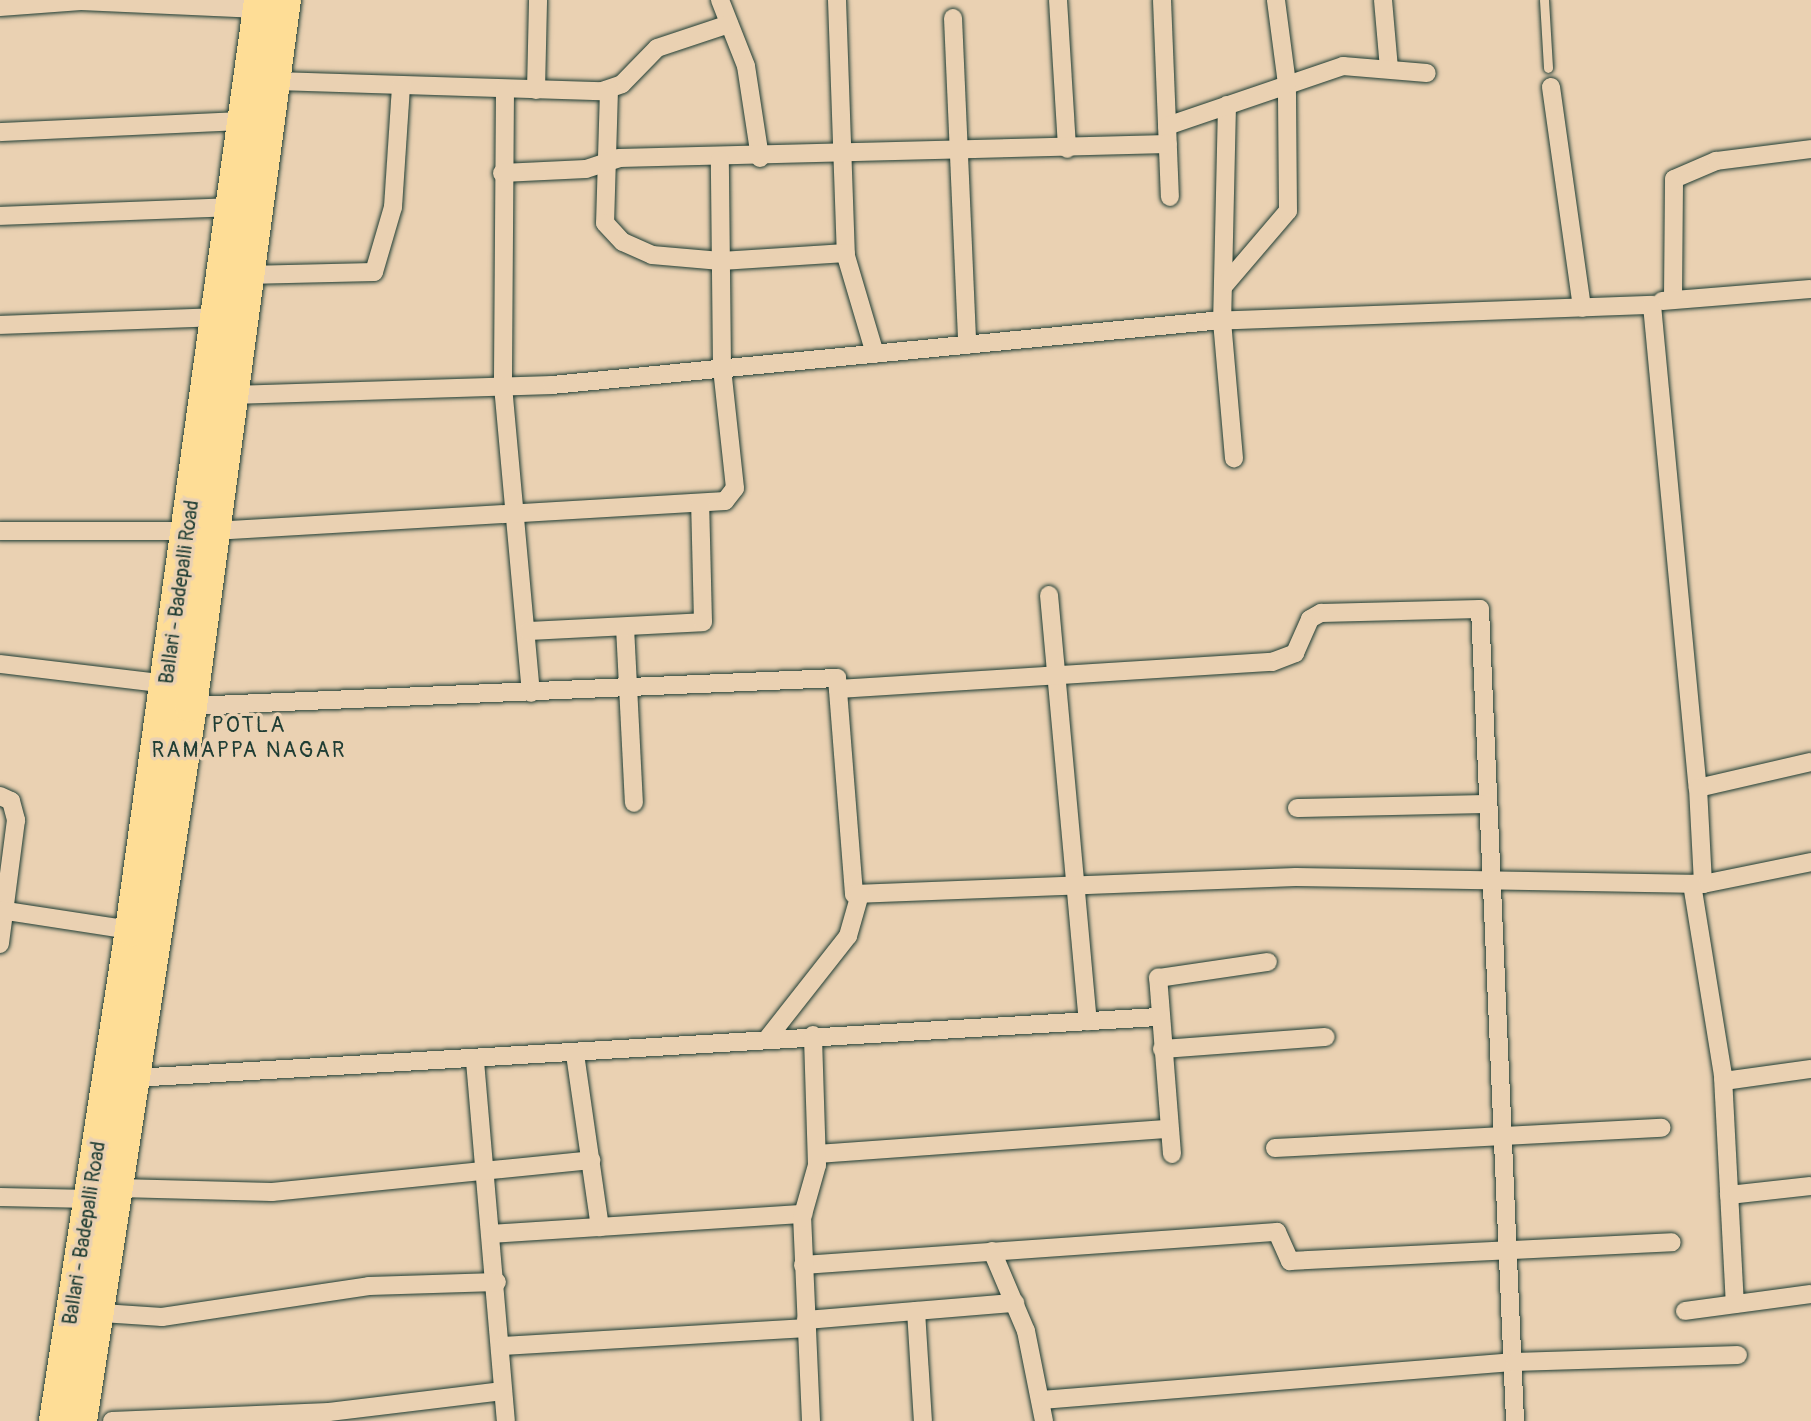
<!DOCTYPE html>
<html>
<head>
<meta charset="utf-8">
<style>
  body { margin:0 }
  #map { position:relative; width:1811px; height:1421px; overflow:hidden; background:#ead1b2; font-family:Pangolin,sans-serif }
  div>[style] { position:absolute }
  .roads { filter:drop-shadow(0 0 2px #1f3d34) drop-shadow(0 0 2px #1f3d34) }
  .lane>* { height:9px; margin:-4.5px; padding:0 4.5px; transform-origin:4.5px; border-radius:4.5px; background:#ead1b2 }
  .street>* { height:18px; margin:-9px; padding:0 9px; transform-origin:9px; border-radius:9px; background:#ead1b2 }
  .highway>* { height:32px; margin:-16px; padding:0 16px; transform-origin:16px; border-radius:16px; background:#fedd96 }
  span { translate:-50% -50%; white-space:nowrap; text-align:center; line-height:1.15; -webkit-text-stroke:7px #ead1b2; paint-order:stroke }
  .street-label { font-size:20px; color:#1f3d34 }
  .neighbourhood-label { font-size:22px; color:#1f3d34; letter-spacing:2px }
</style>
</head>
<body>
<div id="map">
  <div class="roads">
    <div class="lane">
      <div style="left:1544px;top:0;width:68px;rotate:86.6deg"></div>
    </div>
    <div class="street">
      <div style="left:720px;top:0;width:71px;rotate:68.5deg"></div>
      <div style="left:746px;top:66px;width:93px;rotate:81.3deg"></div>
      <div style="left:837px;top:0;width:256px;rotate:88deg"></div>
      <div style="left:846px;top:256px;width:102px;rotate:73.5deg"></div>
      <div style="left:1058px;top:0;width:149px;rotate:86.5deg"></div>
      <div style="left:1162px;top:0;width:197px;rotate:87.7deg"></div>
      <div style="left:1383px;top:0;width:68px;rotate:85deg"></div>
      <div style="left:0;top:7px;width:81px;rotate:-4.2deg"></div>
      <div style="left:81px;top:1px;width:178px;rotate:2.6deg"></div>
      <div style="left:953px;top:18px;width:327px;rotate:87.5deg"></div>
      <div style="left:276px;top:81px;width:326px;rotate:1.8deg"></div>
      <div style="left:602px;top:91px;width:21px;rotate:-19deg"></div>
      <div style="left:622px;top:84px;width:50px;rotate:-45.8deg"></div>
      <div style="left:657px;top:48px;width:76px;rotate:-18.4deg"></div>
      <div style="left:1551px;top:87px;width:223px;rotate:82deg"></div>
      <div style="left:505px;top:89px;width:297px;rotate:90.4deg"></div>
      <div style="left:503px;top:386px;width:308px;rotate:84.8deg"></div>
      <div style="left:536px;top:90px;width:90px;rotate:-88.7deg"></div>
      <div style="left:609px;top:90px;width:133px;rotate:91.7deg"></div>
      <div style="left:605px;top:223px;width:26px;rotate:47deg"></div>
      <div style="left:623px;top:242px;width:32px;rotate:24deg"></div>
      <div style="left:652px;top:255px;width:69px;rotate:5deg"></div>
      <div style="left:721px;top:261px;width:125px;rotate:-3.7deg"></div>
      <div style="left:1227px;top:105px;width:216px;rotate:91.3deg"></div>
      <div style="left:1222px;top:321px;width:138px;rotate:85deg"></div>
      <div style="left:1167px;top:126px;width:186px;rotate:-18.8deg"></div>
      <div style="left:1343px;top:66px;width:84px;rotate:4.8deg"></div>
      <div style="left:0;top:132px;width:243px;rotate:-2.6deg"></div>
      <div style="left:502px;top:173px;width:84px;rotate:-2.7deg"></div>
      <div style="left:586px;top:169px;width:35px;rotate:-18deg"></div>
      <div style="left:619px;top:158px;width:549px;rotate:-1.46deg"></div>
      <div style="left:0;top:216px;width:233px;rotate:-2.2deg"></div>
      <div style="left:246px;top:275px;width:128px;rotate:-1.3deg"></div>
      <div style="left:374px;top:272px;width:68px;rotate:-73.7deg"></div>
      <div style="left:393px;top:207px;width:122px;rotate:-86.2deg"></div>
      <div style="left:1223px;top:287px;width:100px;rotate:-49.5deg"></div>
      <div style="left:1288px;top:211px;width:127px;rotate:-90.5deg"></div>
      <div style="left:1287px;top:84px;width:85px;rotate:-97.5deg"></div>
      <div style="left:1673px;top:297px;width:118px;rotate:-89.5deg"></div>
      <div style="left:1674px;top:179px;width:46px;rotate:-23.2deg"></div>
      <div style="left:1716px;top:161px;width:96px;rotate:-7.2deg"></div>
      <div style="left:1662px;top:301px;width:149px;rotate:-4.6deg"></div>
      <div style="left:0;top:325px;width:219px;rotate:-2.1deg"></div>
      <div style="left:233px;top:395px;width:319px;rotate:-1.8deg"></div>
      <div style="left:552px;top:385px;width:663px;rotate:-5.54deg"></div>
      <div style="left:1212px;top:321px;width:440px;rotate:-2.1deg"></div>
      <div style="left:1652px;top:305px;width:485px;rotate:84.6deg"></div>
      <div style="left:1698px;top:788px;width:116px;rotate:-13deg"></div>
      <div style="left:0;top:531px;width:213px"></div>
      <div style="left:213px;top:531px;width:513px;rotate:-3.35deg"></div>
      <div style="left:725px;top:501px;width:16px;rotate:-52deg"></div>
      <div style="left:735px;top:488px;width:121px;rotate:-96.2deg"></div>
      <div style="left:722px;top:368px;width:208px;rotate:-90.6deg"></div>
      <div style="left:1049px;top:595px;width:428px;rotate:84.8deg"></div>
      <div style="left:625px;top:627px;width:176px;rotate:87.1deg"></div>
      <div style="left:528px;top:631px;width:175px;rotate:-2.9deg"></div>
      <div style="left:703px;top:622px;width:119px;rotate:-91.4deg"></div>
      <div style="left:0;top:664px;width:168px;rotate:6.8deg"></div>
      <div style="left:838px;top:689px;width:435px;rotate:-3.6deg"></div>
      <div style="left:1272px;top:662px;width:25px;rotate:-21deg"></div>
      <div style="left:1295px;top:653px;width:37px;rotate:-66deg"></div>
      <div style="left:1310px;top:619px;width:13px;rotate:-29deg"></div>
      <div style="left:1321px;top:613px;width:159px;rotate:-1.4deg"></div>
      <div style="left:1480px;top:609px;width:813px;rotate:87.53deg"></div>
      <div style="left:191px;top:706px;width:647px;rotate:-2.48deg"></div>
      <div style="left:837px;top:678px;width:217px;rotate:85.5deg"></div>
      <div style="left:854px;top:894px;width:442px;rotate:-2.2deg"></div>
      <div style="left:1296px;top:877px;width:407px;rotate:1deg"></div>
      <div style="left:1703px;top:884px;width:110px;rotate:-11.5deg"></div>
      <div style="left:1698px;top:788px;width:96px;rotate:87deg"></div>
      <div style="left:0;top:796px;width:12px;rotate:24deg"></div>
      <div style="left:11px;top:801px;width:20px;rotate:75deg"></div>
      <div style="left:16px;top:820px;width:125px;rotate:97.4deg"></div>
      <div style="left:1297px;top:808px;width:191px;rotate:-1.2deg"></div>
      <div style="left:1692px;top:884px;width:200px;rotate:80.8deg"></div>
      <div style="left:1724px;top:1081px;width:88px;rotate:-7.9deg"></div>
      <div style="left:0;top:910px;width:133px;rotate:8.7deg"></div>
      <div style="left:767px;top:1039px;width:131px;rotate:-51.8deg"></div>
      <div style="left:848px;top:936px;width:44px;rotate:-74.1deg"></div>
      <div style="left:1162px;top:1049px;width:164px;rotate:-4.2deg"></div>
      <div style="left:575px;top:1054px;width:175px;rotate:81.8deg"></div>
      <div style="left:475px;top:1061px;width:361px;rotate:85.1deg"></div>
      <div style="left:1723px;top:1077px;width:227px;rotate:87deg"></div>
      <div style="left:134px;top:1078px;width:1027px;rotate:-3.41deg"></div>
      <div style="left:1275px;top:1148px;width:387px;rotate:-3deg"></div>
      <div style="left:817px;top:1154px;width:353px;rotate:-4.1deg"></div>
      <div style="left:1172px;top:1154px;width:177px;rotate:-94.5deg"></div>
      <div style="left:1158px;top:978px;width:111px;rotate:-8.3deg"></div>
      <div style="left:119px;top:1188px;width:153px;rotate:1.5deg"></div>
      <div style="left:272px;top:1192px;width:321px;rotate:-5.7deg"></div>
      <div style="left:1729px;top:1195px;width:82px;rotate:-6.3deg"></div>
      <div style="left:0;top:1197px;width:90px;rotate:1.3deg"></div>
      <div style="left:491px;top:1234px;width:313px;rotate:-3.7deg"></div>
      <div style="left:992px;top:1251px;width:87px;rotate:67deg"></div>
      <div style="left:1026px;top:1331px;width:92px;rotate:78.7deg"></div>
      <div style="left:803px;top:1265px;width:475px;rotate:-4deg"></div>
      <div style="left:1277px;top:1232px;width:32px;rotate:66deg"></div>
      <div style="left:1290px;top:1261px;width:382px;rotate:-2.8deg"></div>
      <div style="left:916px;top:1311px;width:110px;rotate:86.4deg"></div>
      <div style="left:1685px;top:1311px;width:127px;rotate:-7.7deg"></div>
      <div style="left:102px;top:1313px;width:60px;rotate:3.8deg"></div>
      <div style="left:162px;top:1317px;width:209px;rotate:-8.5deg"></div>
      <div style="left:369px;top:1286px;width:128px;rotate:-1.8deg"></div>
      <div style="left:806px;top:1320px;width:210px;rotate:-4.7deg"></div>
      <div style="left:503px;top:1346px;width:304px;rotate:-3.4deg"></div>
      <div style="left:1041px;top:1400px;width:476px;rotate:-4.6deg"></div>
      <div style="left:1515px;top:1362px;width:223px;rotate:-1.8deg"></div>
      <div style="left:112px;top:1421px;width:217px;rotate:-2.4deg"></div>
      <div style="left:329px;top:1412px;width:175px;rotate:-6.9deg"></div>
      <div style="left:811px;top:1421px;width:203px;rotate:-92.5deg"></div>
      <div style="left:802px;top:1218px;width:55px;rotate:-74.2deg"></div>
      <div style="left:817px;top:1165px;width:130px;rotate:-91.8deg"></div>
    </div>
    <div class="highway">
      <div style="left:55px;top:1421px;width:497px;rotate:-81.2deg"></div>
      <div style="left:131px;top:930px;width:939px;rotate:-82.1deg"></div>
      <div style="left:81px;top:1421px;width:723px;rotate:-81.25deg"></div>
      <div style="left:191px;top:706px;width:712px;rotate:-82.42deg"></div>
    </div>
  </div>
  <div class="street-label">
    <span style="left:179px;top:592px;rotate:-82deg">Ballari - Badepalli Road</span>
    <span style="left:84px;top:1233px;rotate:-81deg">Ballari - Badepalli Road</span>
  </div>
  <div class="neighbourhood-label">
    <span style="left:249px;top:738px">POTLA<br>RAMAPPA NAGAR</span>
  </div>
</div>
</body>
</html>
